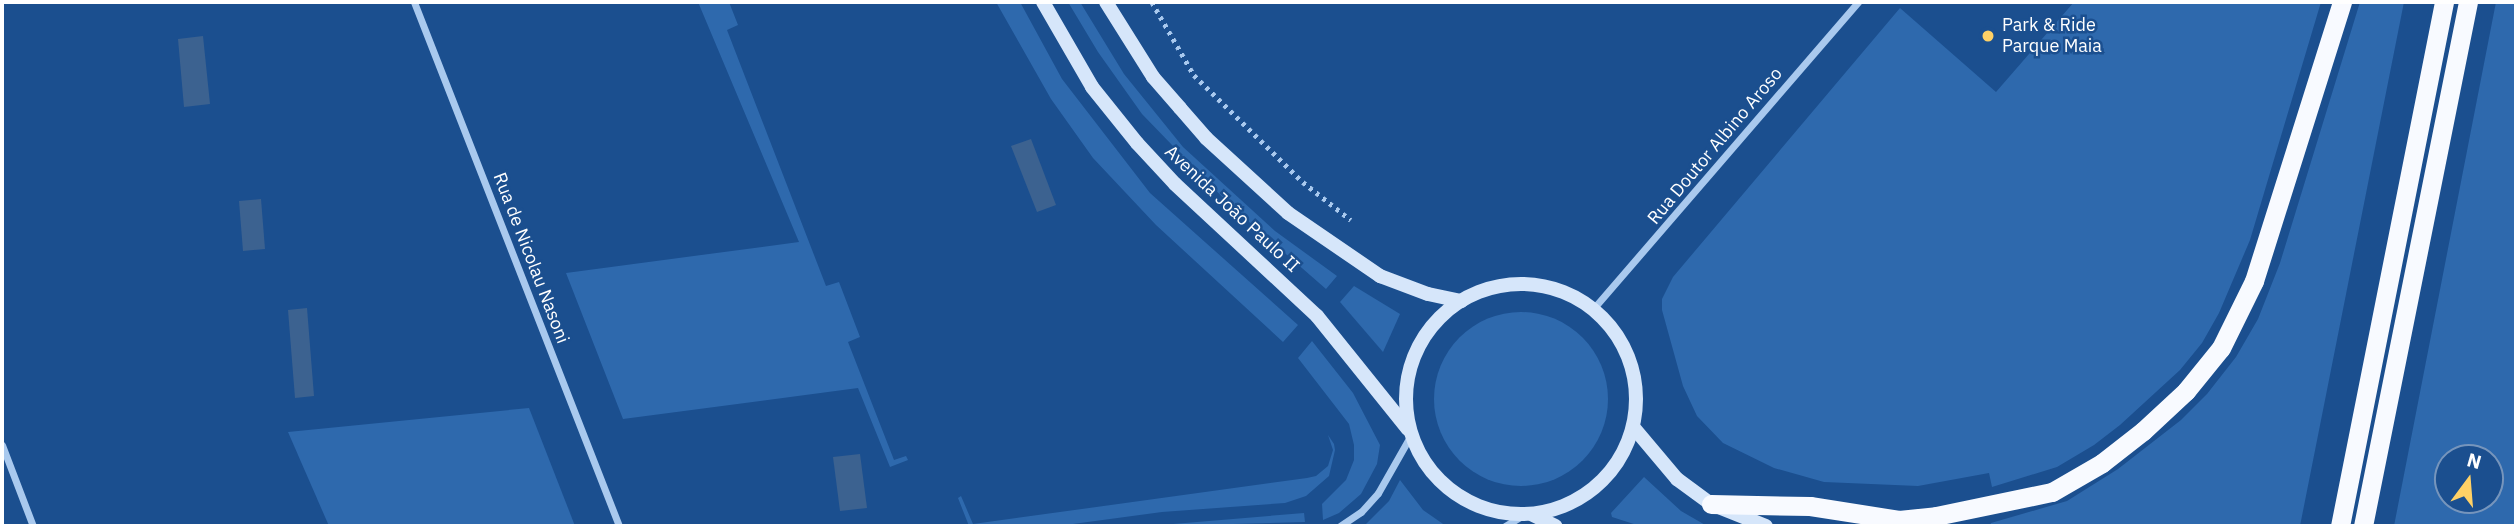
<!DOCTYPE html>
<html>
<head>
<meta charset="utf-8">
<style>
  body { margin:0 }
  #map { position:relative; width:2518px; height:528px; overflow:hidden; background:#1b4f8f; font-family:"IBM Plex Sans",sans-serif }
  div>[style] { position:absolute }
  .green>* { inset:0; background:#2e69ad }
  .round { border-radius:50% }
  .water>* { inset:0; background:#3c6290 }
  .path>* { height:4.5px; margin-top:-2.25px; transform-origin:0; background:repeating-linear-gradient(90deg,#a9c9ee 0 3.5px,transparent 0 8.5px) }
  .minor>* { height:7px; margin:-3.5px; padding:0 3.5px; transform-origin:3.5px; border-radius:3.5px; background:#a9c9ee }
  .secondary>* { height:14px; margin:-7px; padding:0 7px; transform-origin:7px; border-radius:7px; background:#d6e6fa }
  .secondary>.ring { margin:-7px; padding:0; box-sizing:content-box; background:none; border:14px solid #d6e6fa; border-radius:50% }
  .trunk>* { height:19px; margin:-9.5px; padding:0 9.5px; transform-origin:9.5px; border-radius:9.5px; background:#f8faff }
  .dots>* { width:19px; height:19px; translate:-50% -50%; box-sizing:border-box; border:4px solid #1b4f8f; border-radius:50% }
  span { translate:-50% -50%; white-space:nowrap; text-align:center; line-height:1.15; -webkit-text-stroke:5px #1b4f8f; paint-order:stroke }
  .poi-label { font-size:18px; color:#fff }
  .left { translate:0 -50%; text-align:left }
  .street-label { font-size:18px; color:#fff }
  .frame { position:absolute; inset:0; border:4px solid #fff; pointer-events:none }
  .north { position:absolute; left:2434px; top:444px; width:70px; height:70px; box-sizing:border-box; background:#1b4f8f; border:2px solid #7695bc; border-radius:50%; rotate:16deg; font-size:19px; font-weight:700; line-height:28px; text-align:center; color:#fff }
  .north::after { content:''; display:block; margin:auto; width:24px; height:32px; background:#ffd166; clip-path:polygon(50% 0,100% 100%,50% 72%,0 100%) }
</style>
</head>
<body>
<div id="map">
  <div class="green">
    <div style="clip-path:polygon(698px 2px,729px 2px,738px 25px,727px 30px,826px 286px,839px 282px,860px 337px,848px 342px,894px 460px,906px 456px,908px 460px,890px 467px,858px 388px,623px 419px,566px 273px,799px 242px)"></div>
    <div style="clip-path:polygon(996px 2px,1020px 2px,1062px 79px,1150px 193px,1298px 325px,1283px 342px,1156px 225px,1093px 158px,1051px 99px)"></div>
    <div style="clip-path:polygon(1068px 2px,1080px 2px,1124px 74px,1183px 147px,1275px 231px,1337px 276px,1326px 289px,1232px 207px,1142px 114px,1098px 52px)"></div>
    <div style="clip-path:polygon(2074px 2px,2321px 2px,2250px 240px,2219px 313px,2202px 343px,2180px 370px,2120px 425px,2094px 445px,2057px 467px,1992px 487px,1989px 473px,1918px 486px,1824px 482px,1774px 468px,1723px 443px,1697px 416px,1683px 386px,1662px 310px,1662px 299px,1673px 277px,1900px 8px,1996px 92px)"></div>
    <div style="clip-path:polygon(2360px 2px,2404px 2px,2300px 526px,1990px 526px,1991px 523px,2067px 501px,2118px 469px,2181px 420px,2207px 394px,2236px 357px,2258px 319px,2280px 263px)"></div>
    <div style="clip-path:polygon(evenodd,2496px 2px,2516px 2px,2516px 526px,2394px 526px,2496px 2px,2448px 458px,2490px 458px,2490px 500px,2448px 500px,2448px 458px)"></div>
    <div style="clip-path:polygon(1354px 286px,1400px 314px,1383px 352px,1340px 302px)"></div>
    <div class="round" style="left:1434px;top:312px;width:174px;height:174px"></div>
    <div style="clip-path:polygon(1312px 341px,1353px 393px,1380px 445px,1377px 464px,1361px 494px,1339px 513px,1323px 520px,1322px 504px,1346px 480px,1354px 460px,1354px 445px,1349px 424px,1298px 358px)"></div>
    <div style="clip-path:polygon(529px 408px,575px 526px,329px 526px,288px 432px)"></div>
    <div style="clip-path:polygon(1328px 435px,1334px 444px,1335px 450px,1329px 476px,1306px 496px,1285px 503px,1162px 512px,1058px 526px,969px 526px,958px 498px,961px 496px,973px 524px,1307px 478px,1316px 476px,1328px 466px,1333px 450px)"></div>
    <div style="clip-path:polygon(1644px 477px,1681px 511px,1707px 526px,1640px 526px,1612px 517px,1611px 513px)"></div>
    <div style="clip-path:polygon(1400px 480px,1423px 510px,1446px 526px,1364px 526px,1389px 501px)"></div>
    <div style="clip-path:polygon(1304px 513px,1305px 522px,1157px 526px,1173px 524px)"></div>
  </div>
  <div class="water">
    <div style="clip-path:polygon(203px 36px,210px 104px,184px 107px,178px 39px)"></div>
    <div style="clip-path:polygon(1031px 139px,1056px 205px,1037px 212px,1011px 146px)"></div>
    <div style="clip-path:polygon(261px 199px,265px 249px,243px 251px,239px 201px)"></div>
    <div style="clip-path:polygon(307px 308px,314px 396px,295px 398px,288px 310px)"></div>
    <div style="clip-path:polygon(860px 454px,867px 508px,840px 511px,833px 457px)"></div>
  </div>
  <div class="path">
    <div style="left:1152px;top:2px;width:84px;rotate:60.1deg"></div>
    <div style="left:1194px;top:75px;width:153px;rotate:44.5deg"></div>
    <div style="left:1303px;top:182px;width:61px;rotate:38.4deg"></div>
  </div>
  <div class="minor">
    <div style="left:414px;top:2px;width:563px;rotate:68.63deg"></div>
    <div style="left:1593px;top:309px;width:406px;rotate:-49.2deg"></div>
    <div style="left:2px;top:445px;width:87px;rotate:69.1deg"></div>
    <div style="left:1340px;top:526px;width:25px;rotate:-34deg"></div>
    <div style="left:1361px;top:512px;width:25px;rotate:-48deg"></div>
    <div style="left:1378px;top:493px;width:67px;rotate:-60.4deg"></div>
    <div style="left:1505px;top:526px;width:21px;rotate:-31deg"></div>
  </div>
  <div class="secondary">
    <div style="left:1043px;top:2px;width:98px;rotate:60deg"></div>
    <div style="left:1092px;top:87px;width:72px;rotate:51.2deg"></div>
    <div style="left:1137px;top:143px;width:56px;rotate:47.2deg"></div>
    <div style="left:1175px;top:184px;width:194px;rotate:42.9deg"></div>
    <div style="left:1317px;top:316px;width:145px;rotate:51.2deg"></div>
    <div style="left:1106px;top:2px;width:89px;rotate:57.9deg"></div>
    <div style="left:1153px;top:77px;width:41px;rotate:48.9deg"></div>
    <div style="left:1180px;top:108px;width:40px;rotate:49deg"></div>
    <div style="left:1206px;top:138px;width:111px;rotate:42.4deg"></div>
    <div style="left:1288px;top:213px;width:112px;rotate:34.4deg"></div>
    <div style="left:1380px;top:276px;width:51px;rotate:20.6deg"></div>
    <div style="left:1428px;top:294px;width:34px;rotate:12deg"></div>
    <div class="ring" style="left:1406px;top:284px;width:216px;height:216px"></div>
    <div style="left:1634px;top:428px;width:67px;rotate:49.9deg"></div>
    <div style="left:1677px;top:479px;width:42px;rotate:36.3deg"></div>
    <div style="left:1711px;top:504px;width:59px;rotate:21.8deg"></div>
    <div style="left:1533px;top:515px;width:25px;rotate:26deg"></div>
  </div>
  <div class="trunk">
    <div style="left:1711px;top:504px;width:99px;rotate:1.2deg"></div>
    <div style="left:1810px;top:506px;width:90px;rotate:8.9deg"></div>
    <div style="left:1899px;top:520px;width:37px;rotate:-6deg"></div>
    <div style="left:1936px;top:516px;width:118px;rotate:-11.7deg"></div>
    <div style="left:2052px;top:492px;width:58px;rotate:-30.1deg"></div>
    <div style="left:2102px;top:463px;width:52px;rotate:-38deg"></div>
    <div style="left:2143px;top:431px;width:59px;rotate:-42.9deg"></div>
    <div style="left:2186px;top:391px;width:55px;rotate:-50.9deg"></div>
    <div style="left:2221px;top:348px;width:75px;rotate:-63.8deg"></div>
    <div style="left:2254px;top:281px;width:293px;rotate:-72.5deg"></div>
    <div style="left:2340px;top:526px;width:534px;rotate:-78.77deg"></div>
    <div style="left:2363px;top:526px;width:534px;rotate:-78.67deg"></div>
  </div>
  <div class="dots">
    <div style="left:1988px;top:36px;background:#ffd166"></div>
  </div>
  <div class="poi-label">
    <span class="left" style="left:2002px;top:36px">Park &amp; Ride<br>Parque Maia</span>
  </div>
  <div class="street-label">
    <span style="left:1715px;top:146px;rotate:-50deg">Rua Doutor Albino Aroso</span>
    <span style="left:1232px;top:209px;rotate:43deg">Avenida João Paulo II</span>
    <span style="left:531px;top:258px;rotate:69deg">Rua de Nicolau Nasoni</span>
  </div>
  <div class="frame"></div>
  <div class="north">N</div>
</div>
</body>
</html>
